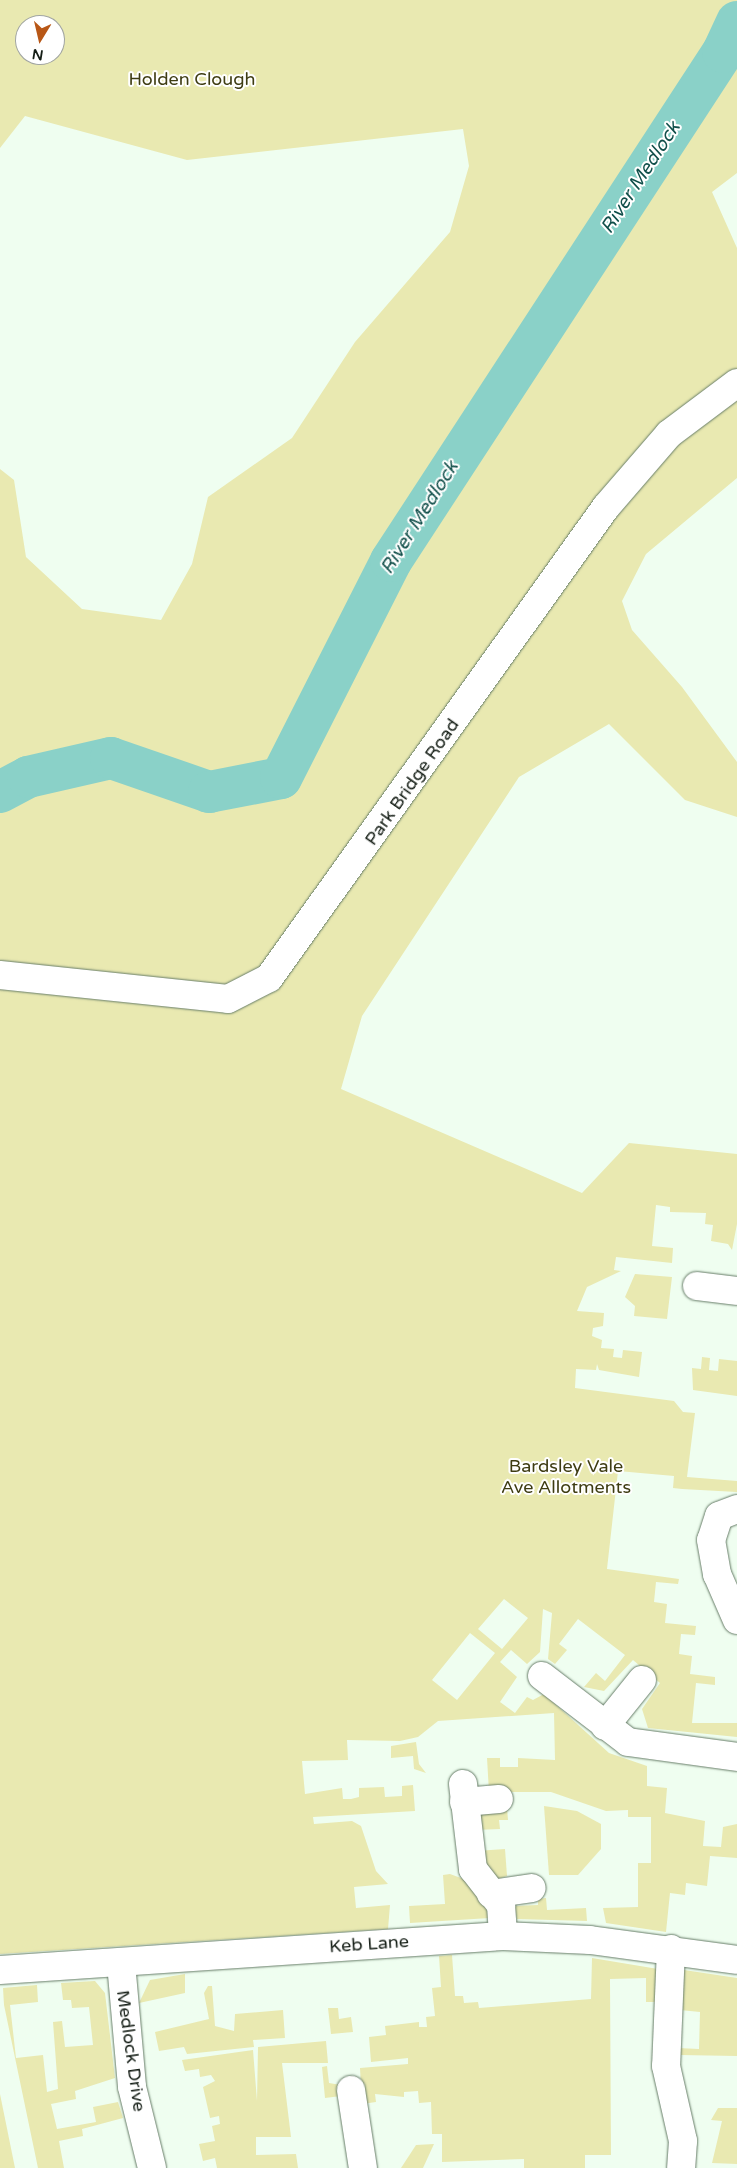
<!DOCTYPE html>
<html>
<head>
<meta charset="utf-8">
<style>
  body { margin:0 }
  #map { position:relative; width:737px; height:2168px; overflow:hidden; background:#effef0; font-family:"Varela Round",sans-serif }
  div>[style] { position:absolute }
  .green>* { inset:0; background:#e9e9b1 }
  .river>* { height:42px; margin:-21px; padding:0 21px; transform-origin:21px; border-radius:21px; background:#8ad1c8 }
  .roads { filter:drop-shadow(0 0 1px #677d68) drop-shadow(0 0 1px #677d68) }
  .minor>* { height:28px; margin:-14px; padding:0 14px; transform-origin:14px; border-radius:14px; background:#fff }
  span { translate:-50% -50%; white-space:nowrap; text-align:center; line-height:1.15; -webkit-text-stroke:4px #fff; paint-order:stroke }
  .park-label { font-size:18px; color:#3e3c12 }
  .street-label { font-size:18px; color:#151e16 }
  .water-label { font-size:19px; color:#104f4a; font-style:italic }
  .north { position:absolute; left:15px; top:15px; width:50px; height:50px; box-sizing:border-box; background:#fff; border:1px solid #a1a5a2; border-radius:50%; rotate:189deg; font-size:14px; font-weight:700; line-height:20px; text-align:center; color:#151e16 }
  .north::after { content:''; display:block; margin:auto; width:18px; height:22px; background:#b85716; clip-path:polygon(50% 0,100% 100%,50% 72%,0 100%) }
</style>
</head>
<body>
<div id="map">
  <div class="green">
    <div style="clip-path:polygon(evenodd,0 0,737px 0,737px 173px,712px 192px,737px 248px,737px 478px,646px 554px,622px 601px,632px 630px,682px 687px,737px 762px,737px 817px,685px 800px,609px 724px,519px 777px,362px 1016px,341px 1089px,582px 1193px,629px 1143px,737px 1154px,737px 1224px,732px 1250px,728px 1244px,711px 1241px,713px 1225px,705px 1224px,706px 1213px,670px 1212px,670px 1207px,656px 1205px,652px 1246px,673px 1248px,672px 1263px,616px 1257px,614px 1270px,621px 1271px,587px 1287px,577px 1311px,604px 1313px,603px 1326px,593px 1328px,592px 1336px,602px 1340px,601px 1348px,614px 1349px,613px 1357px,622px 1358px,623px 1350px,642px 1352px,639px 1377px,599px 1370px,597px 1364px,596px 1370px,576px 1369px,575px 1388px,674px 1401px,683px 1412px,695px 1413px,687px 1477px,737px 1481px,737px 1492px,682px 1489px,673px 1488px,674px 1476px,618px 1471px,607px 1569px,679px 1579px,678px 1584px,656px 1582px,654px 1602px,667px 1604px,665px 1623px,696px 1626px,695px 1635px,681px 1634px,679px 1654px,692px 1656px,690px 1674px,715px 1677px,715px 1685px,696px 1683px,692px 1723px,737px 1723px,737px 1737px,648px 1728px,642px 1709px,660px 1683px,633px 1660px,604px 1691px,584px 1687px,596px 1673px,605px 1681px,625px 1655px,578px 1619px,559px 1644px,567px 1650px,555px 1664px,548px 1659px,552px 1613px,543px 1609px,540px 1652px,527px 1664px,511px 1650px,500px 1662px,517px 1677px,500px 1702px,515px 1713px,527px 1697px,533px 1700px,544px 1694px,609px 1753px,647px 1766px,647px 1786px,667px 1788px,665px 1813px,705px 1821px,703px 1846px,721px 1847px,723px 1827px,737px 1824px,737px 1858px,710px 1856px,707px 1886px,686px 1883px,685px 1895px,670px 1893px,666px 1932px,606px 1923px,603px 1908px,638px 1907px,638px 1863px,651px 1863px,651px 1817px,628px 1817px,628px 1810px,606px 1811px,551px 1792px,489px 1792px,487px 1758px,500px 1758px,500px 1767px,518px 1767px,518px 1758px,555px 1760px,554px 1713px,438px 1721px,418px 1737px,400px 1741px,347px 1740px,348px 1760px,302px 1761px,305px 1794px,342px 1788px,343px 1799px,351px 1799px,359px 1797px,359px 1788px,384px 1787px,385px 1797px,402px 1796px,402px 1786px,413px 1785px,415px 1811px,313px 1817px,314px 1824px,352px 1821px,361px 1826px,376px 1871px,388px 1884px,354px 1887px,356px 1908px,390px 1905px,388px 1929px,0 1954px,0 469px,14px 480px,26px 557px,82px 609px,161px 620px,192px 564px,208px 497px,292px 438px,355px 342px,450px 232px,469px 166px,463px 129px,187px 160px,25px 116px,0 148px,0 0,25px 25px,55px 25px,55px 55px,25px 55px,25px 25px,0 0,504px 1599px,528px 1618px,502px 1649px,478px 1629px,504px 1599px,0 0,470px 1633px,495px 1653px,457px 1700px,432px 1680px,470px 1633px)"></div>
    <div style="clip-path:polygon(635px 1274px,672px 1277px,667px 1319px,634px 1316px,635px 1306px,625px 1297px)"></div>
    <div style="clip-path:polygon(702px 1357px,710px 1358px,709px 1370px,718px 1371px,719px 1359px,737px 1361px,737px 1396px,693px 1390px,692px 1368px,701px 1369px)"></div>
    <div style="clip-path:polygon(416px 1742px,419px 1764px,426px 1773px,414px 1769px,413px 1756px,391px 1758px,391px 1746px)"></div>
    <div style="clip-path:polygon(544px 1806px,577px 1811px,601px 1824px,601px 1849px,578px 1875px,549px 1875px)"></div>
    <div style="clip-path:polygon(507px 1808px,508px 1820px,499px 1820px,500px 1829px,475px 1830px,480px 1812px)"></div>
    <div style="clip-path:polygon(505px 1849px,507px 1876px,495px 1880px,476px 1851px)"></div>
    <div style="clip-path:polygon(450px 1874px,469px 1881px,488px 1903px,490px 1918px,410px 1923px,409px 1906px,445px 1904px,443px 1875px)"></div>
    <div style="clip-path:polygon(546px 1898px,547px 1910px,586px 1908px,587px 1921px,517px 1919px,514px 1906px,538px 1905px,538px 1899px)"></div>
    <div style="clip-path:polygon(452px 1955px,455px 1996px,463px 1996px,464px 2003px,478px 2002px,479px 2008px,591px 1999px,592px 1958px,658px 1969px,663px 2002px,646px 2002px,646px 1978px,610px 1979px,611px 2155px,585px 2155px,585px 2168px,524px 2168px,524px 2159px,442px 2162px,442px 2134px,432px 2134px,431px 2102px,419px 2103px,418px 2091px,404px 2092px,404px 2097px,375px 2094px,376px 2102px,362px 2104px,360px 2068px,408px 2064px,408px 2058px,371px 2062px,369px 2037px,386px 2035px,385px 2026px,419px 2022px,419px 2027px,427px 2027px,426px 2017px,435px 2016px,432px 1988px,441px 1987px,439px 1956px)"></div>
    <div style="clip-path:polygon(684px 1970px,737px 1978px,737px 2056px,680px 2055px,678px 2048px,699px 2049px,700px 2012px,680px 2010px,679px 1975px)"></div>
    <div style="clip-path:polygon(185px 1974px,185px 1993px,139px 2003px,150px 1980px)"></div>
    <div style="clip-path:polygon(95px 1981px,105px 1993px,115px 2078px,75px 2091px,76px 2099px,51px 2104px,57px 2129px,96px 2122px,93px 2107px,118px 2102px,123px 2118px,82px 2129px,83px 2136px,59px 2141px,64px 2168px,38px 2168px,4px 2005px,3px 1988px,37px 1985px,38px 2002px,10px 2005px,16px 2058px,43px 2055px,47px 2092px,58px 2089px,53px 2022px,62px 2021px,65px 2047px,93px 2045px,89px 2007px,72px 2008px,71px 2000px,63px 2000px,61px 1983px)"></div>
    <div style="clip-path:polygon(208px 1986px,212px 1986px,215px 2026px,234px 2031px,235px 2014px,283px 2010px,285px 2038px,253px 2040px,254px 2047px,187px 2054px,184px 2047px,159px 2051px,155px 2032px,209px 2019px,204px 1993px)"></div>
    <div style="clip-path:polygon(328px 2008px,338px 2008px,339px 2019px,351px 2017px,353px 2032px,331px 2034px)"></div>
    <div style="clip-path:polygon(326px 2041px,328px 2063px,282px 2063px,291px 2137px,256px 2137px,256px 2155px,296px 2154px,298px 2168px,217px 2168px,215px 2158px,203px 2161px,199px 2144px,215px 2141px,212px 2126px,220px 2124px,219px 2116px,210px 2118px,203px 2087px,215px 2081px,211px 2075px,200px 2077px,199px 2069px,185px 2071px,182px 2060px,253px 2050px,257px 2101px,258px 2047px)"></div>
    <div style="clip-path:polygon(327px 2066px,329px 2083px,341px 2085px,341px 2096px,325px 2098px,322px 2067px)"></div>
    <div style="clip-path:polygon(0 2094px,15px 2168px,0 2168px)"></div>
    <div style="clip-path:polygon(718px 2108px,737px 2108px,737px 2164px,712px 2163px,722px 2121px,711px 2120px)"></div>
    <div style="clip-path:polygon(434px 2144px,423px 2168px,401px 2168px,416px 2145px)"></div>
  </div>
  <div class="river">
    <div style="left:0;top:792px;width:32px;rotate:-28deg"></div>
    <div style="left:28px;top:777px;width:85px;rotate:-12.9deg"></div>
    <div style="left:111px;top:758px;width:104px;rotate:19.1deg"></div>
    <div style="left:209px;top:792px;width:73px;rotate:-11deg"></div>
    <div style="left:281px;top:778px;width:243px;rotate:-63.1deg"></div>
    <div style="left:391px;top:561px;width:608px;rotate:-56.89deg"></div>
    <div style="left:723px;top:52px;width:33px;rotate:-65deg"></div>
  </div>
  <div class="roads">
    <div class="minor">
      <div style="left:0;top:975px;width:229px;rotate:6deg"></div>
      <div style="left:228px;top:999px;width:46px;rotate:-27.1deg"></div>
      <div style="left:269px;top:978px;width:579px;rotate:-54.42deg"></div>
      <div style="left:606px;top:507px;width:96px;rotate:-49.2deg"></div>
      <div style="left:669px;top:434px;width:85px;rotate:-36.9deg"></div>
      <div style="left:697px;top:1286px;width:40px;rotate:7.1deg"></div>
      <div style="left:737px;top:1509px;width:19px;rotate:159deg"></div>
      <div style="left:719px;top:1516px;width:25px;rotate:108deg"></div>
      <div style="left:711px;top:1540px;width:35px;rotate:80deg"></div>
      <div style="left:717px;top:1574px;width:50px;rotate:66.5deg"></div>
      <div style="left:542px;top:1676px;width:108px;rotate:37.5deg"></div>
      <div style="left:628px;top:1742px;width:110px;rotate:7.8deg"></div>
      <div style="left:605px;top:1726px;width:59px;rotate:-51.2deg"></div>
      <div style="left:463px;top:1784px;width:86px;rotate:83.3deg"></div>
      <div style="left:473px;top:1869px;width:46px;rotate:52.1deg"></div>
      <div style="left:501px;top:1905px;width:31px;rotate:86deg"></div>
      <div style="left:464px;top:1802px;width:35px;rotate:-5deg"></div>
      <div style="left:491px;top:1894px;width:41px;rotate:-8.3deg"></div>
      <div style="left:671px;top:1949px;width:117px;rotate:92.4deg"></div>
      <div style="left:666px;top:2066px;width:77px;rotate:77.2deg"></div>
      <div style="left:683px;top:2141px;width:27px;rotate:94deg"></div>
      <div style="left:121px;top:1963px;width:124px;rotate:84.9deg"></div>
      <div style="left:132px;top:2087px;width:83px;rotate:76.1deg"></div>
      <div style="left:0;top:1970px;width:504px;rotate:-3.87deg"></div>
      <div style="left:503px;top:1936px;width:87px;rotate:2.6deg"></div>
      <div style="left:590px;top:1940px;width:148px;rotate:7.7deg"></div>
      <div style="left:351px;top:2090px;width:79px;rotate:81.3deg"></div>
    </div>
  </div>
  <div class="park-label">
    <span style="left:192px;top:79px">Holden Clough</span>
    <span style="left:566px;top:1477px">Bardsley Vale<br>Ave Allotments</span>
  </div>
  <div class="street-label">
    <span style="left:412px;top:782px;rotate:-55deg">Park Bridge Road</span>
    <span style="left:369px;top:1944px;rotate:-4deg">Keb Lane</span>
    <span style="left:131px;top:2051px;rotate:82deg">Medlock Drive</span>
  </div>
  <div class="water-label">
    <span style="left:641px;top:178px;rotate:-57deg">River Medlock</span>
    <span style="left:420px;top:518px;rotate:-58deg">River Medlock</span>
  </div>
  <div class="north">N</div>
</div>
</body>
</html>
